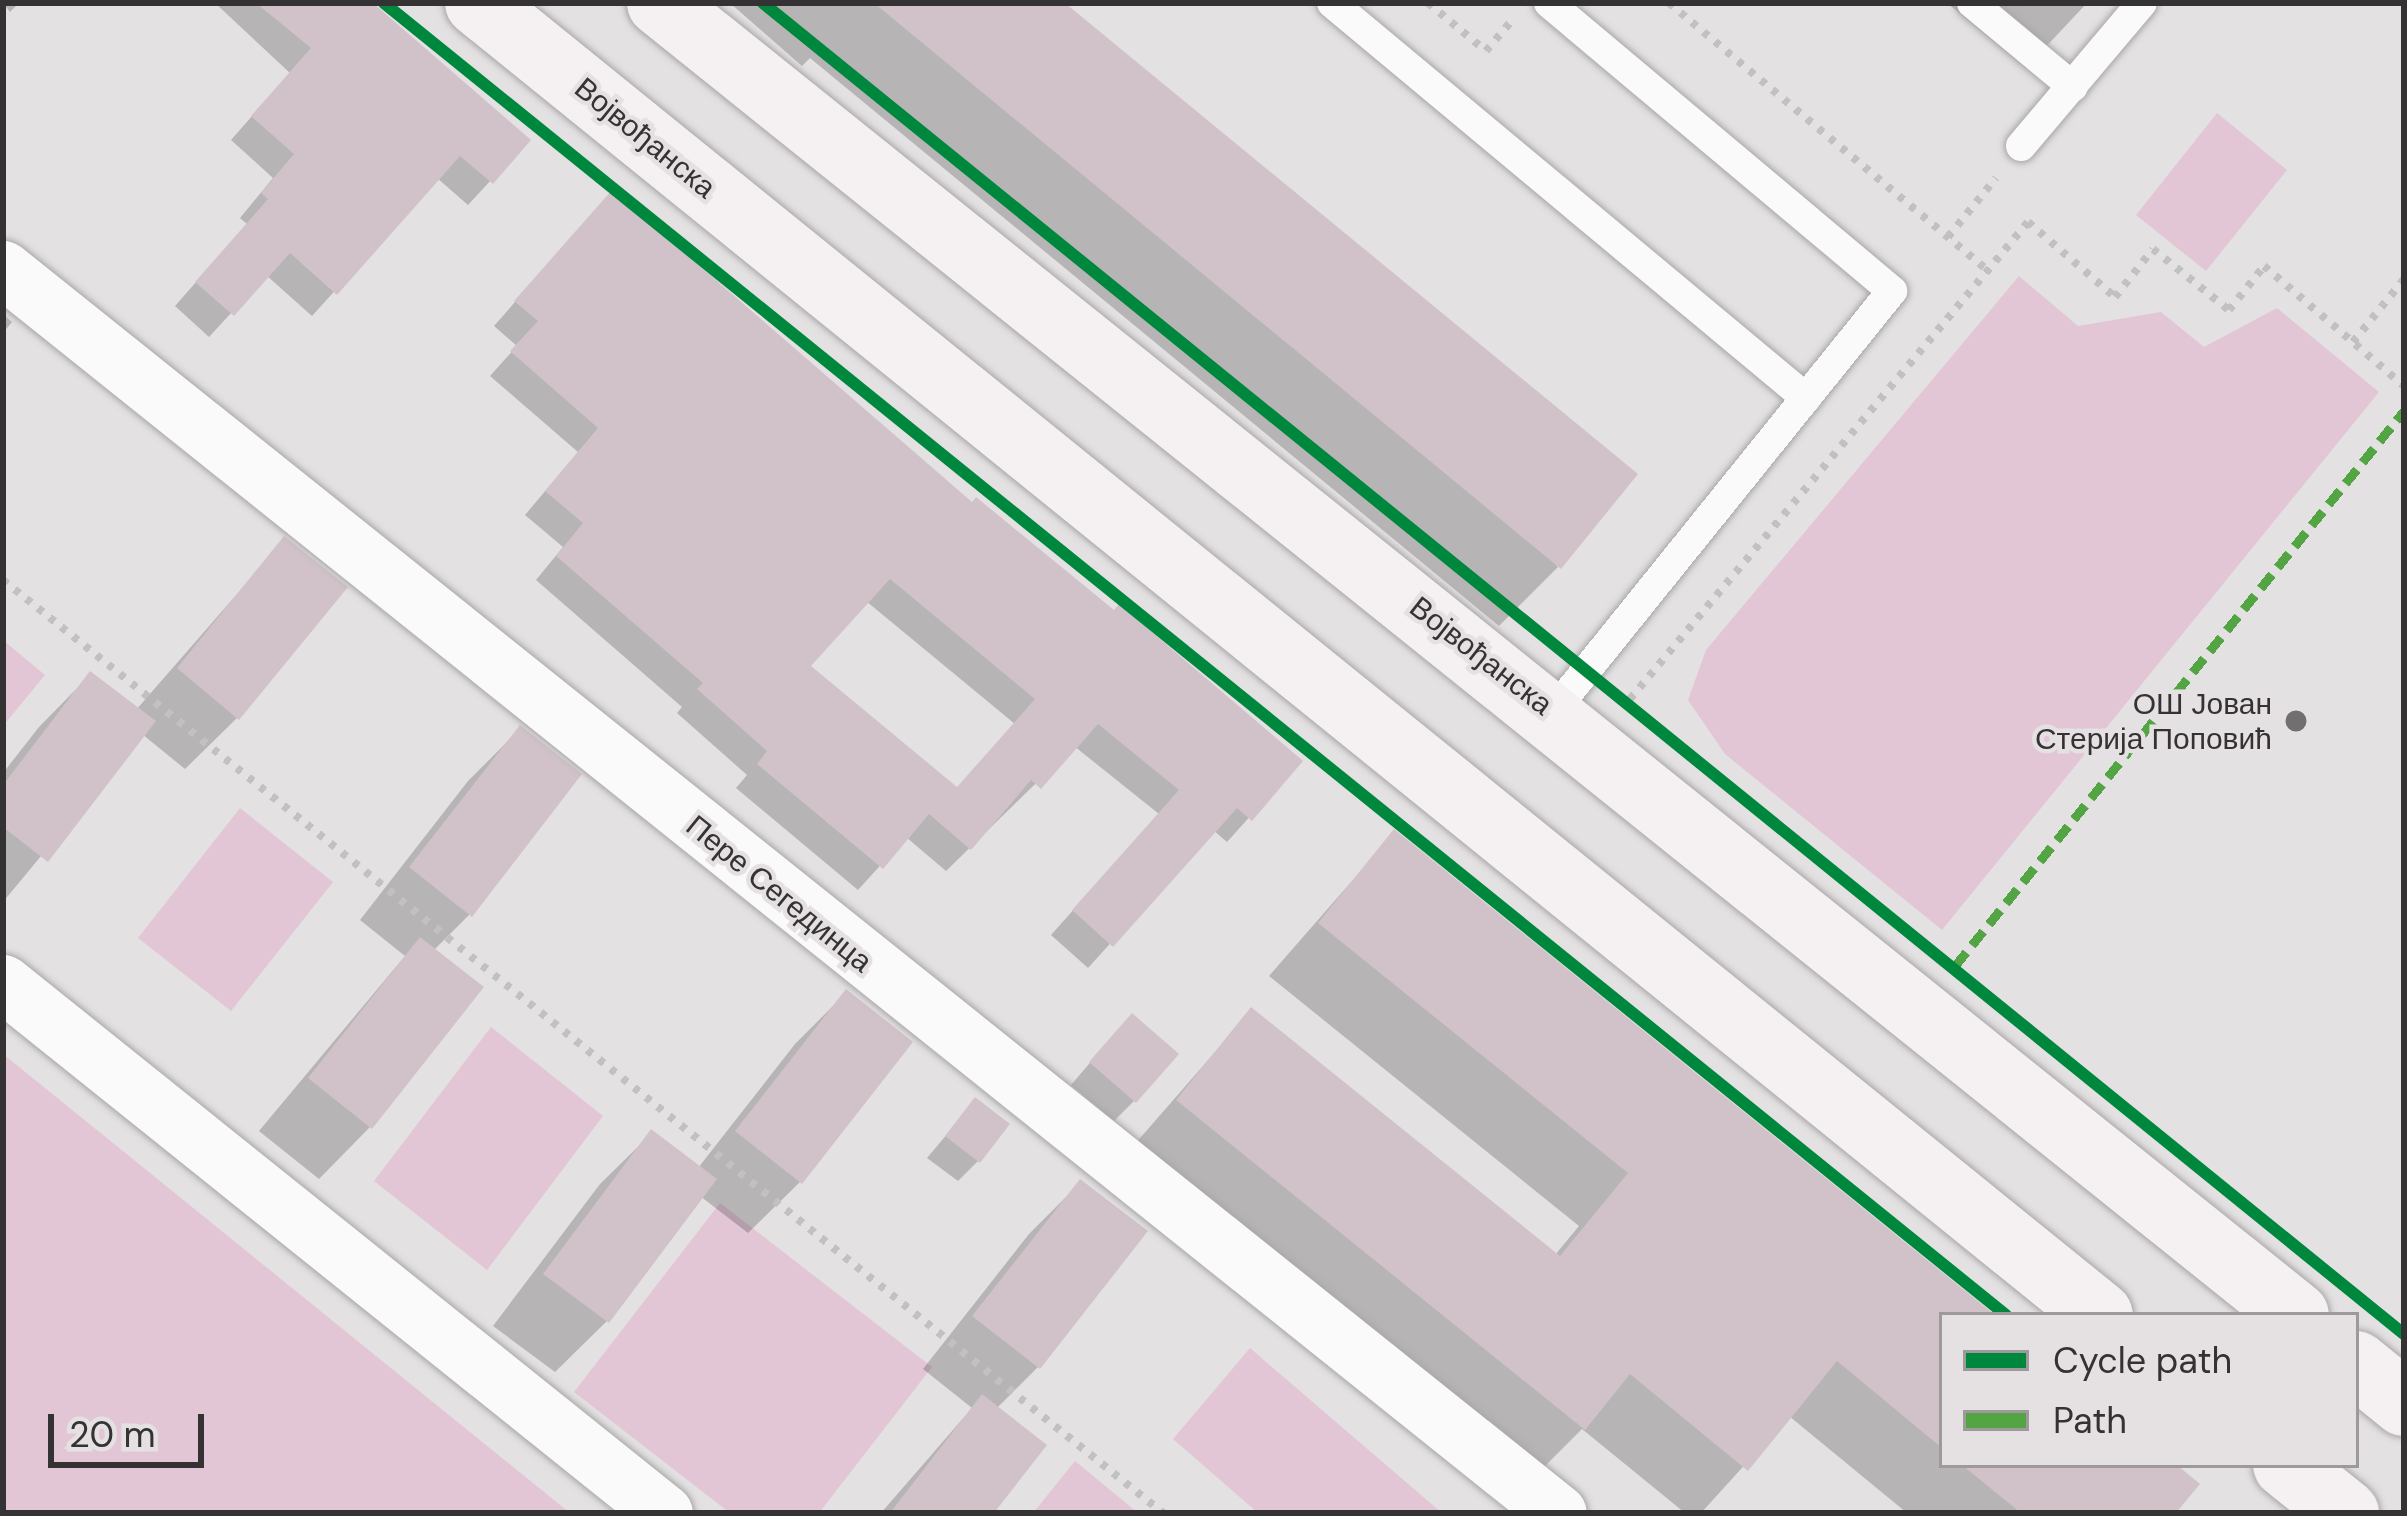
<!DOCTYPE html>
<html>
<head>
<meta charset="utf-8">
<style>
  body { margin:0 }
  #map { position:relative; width:2407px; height:1516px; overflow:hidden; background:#e4e1e2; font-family:"DM Sans",sans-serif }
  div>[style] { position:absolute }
  .green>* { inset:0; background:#e2c6d5 }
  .shadow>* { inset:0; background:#0003 }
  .building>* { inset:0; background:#d1c2ca }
  .path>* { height:8px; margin-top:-4px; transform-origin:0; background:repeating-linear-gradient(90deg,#c2c1c1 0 6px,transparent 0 15px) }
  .roads { filter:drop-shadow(0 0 3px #a9a7a8) drop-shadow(0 0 3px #a9a7a8) }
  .service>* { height:30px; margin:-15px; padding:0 15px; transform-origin:15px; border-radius:15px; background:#fbfafb }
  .minor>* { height:57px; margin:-28.5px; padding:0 28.5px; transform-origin:28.5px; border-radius:28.5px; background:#fbfafb }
  .secondary>* { height:66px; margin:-33px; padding:0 33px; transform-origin:33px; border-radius:33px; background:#f5f1f3 }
  .quiet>* { height:9px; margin-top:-4.5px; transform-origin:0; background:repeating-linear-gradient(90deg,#53a544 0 18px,transparent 0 27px) }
  .cycleway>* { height:12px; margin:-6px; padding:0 6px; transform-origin:6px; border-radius:6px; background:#00873e }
  .dots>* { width:33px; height:33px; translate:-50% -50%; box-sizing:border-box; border:6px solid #e5e0e2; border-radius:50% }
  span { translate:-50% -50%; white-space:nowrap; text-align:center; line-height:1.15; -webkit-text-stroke:9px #e5e0e2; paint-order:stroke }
  .street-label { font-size:30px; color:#343233 }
  .poi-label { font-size:30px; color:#343233 }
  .right { translate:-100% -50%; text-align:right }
  .frame { position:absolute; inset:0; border:6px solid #343233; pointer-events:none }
  .legend { position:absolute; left:1939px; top:1312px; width:420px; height:156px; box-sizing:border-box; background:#e5e0e2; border:3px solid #9e9a9c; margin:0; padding:15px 21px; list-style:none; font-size:36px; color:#343233 }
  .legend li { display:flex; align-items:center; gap:24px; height:60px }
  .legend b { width:60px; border:3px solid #9e9a9c }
  .scale { position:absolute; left:48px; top:1414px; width:156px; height:54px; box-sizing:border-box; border:6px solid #343233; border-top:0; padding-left:15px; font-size:36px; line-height:42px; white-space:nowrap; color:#343233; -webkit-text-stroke:9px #e5e0e2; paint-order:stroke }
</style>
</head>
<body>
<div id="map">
  <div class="green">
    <div style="clip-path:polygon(2217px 113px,2287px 170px,2206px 271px,2136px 215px)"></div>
    <div style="clip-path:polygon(2019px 276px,2078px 326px,2161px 312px,2204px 347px,2277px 308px,2379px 392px,1942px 930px,1725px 754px,1688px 700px,1706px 650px)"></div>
    <div style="clip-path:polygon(3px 640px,45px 675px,3px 726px)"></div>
    <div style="clip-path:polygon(240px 808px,333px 882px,231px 1011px,138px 938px)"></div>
    <div style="clip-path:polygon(491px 1027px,603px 1116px,487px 1270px,374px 1181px)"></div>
    <div style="clip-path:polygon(3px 1054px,570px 1513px,3px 1513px)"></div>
    <div style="clip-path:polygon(720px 1203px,932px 1367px,819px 1513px,730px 1513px,574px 1392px)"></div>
    <div style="clip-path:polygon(1250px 1348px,1442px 1513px,1258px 1513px,1173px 1439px)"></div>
    <div style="clip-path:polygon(1075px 1461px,1138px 1513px,1033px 1513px)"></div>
  </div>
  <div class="shadow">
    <div style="clip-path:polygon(3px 3px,19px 3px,10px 12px)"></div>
    <div style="clip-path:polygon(215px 3px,363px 3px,527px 141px,468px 205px,437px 178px,312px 316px,266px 275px,209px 337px,175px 306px,247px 224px,240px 218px,273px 178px,231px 140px,290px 73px)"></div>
    <div style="clip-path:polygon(730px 3px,1061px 3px,1558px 567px,1499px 626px,810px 58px,802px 66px)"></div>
    <div style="clip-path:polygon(1947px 3px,2087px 3px,2026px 68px)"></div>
    <div style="clip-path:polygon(evenodd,589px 217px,1299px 762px,1227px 842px,1213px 830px,1088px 968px,1051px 935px,1159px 814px,1074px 746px,946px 871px,906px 837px,858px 890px,736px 788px,747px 775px,677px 713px,682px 707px,536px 580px,563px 547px,525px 515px,578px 452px,490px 376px,517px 346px,494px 326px,589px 217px,866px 601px,1015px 724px,956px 790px,807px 666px,866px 601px)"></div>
    <div style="clip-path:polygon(3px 314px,12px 322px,3px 333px)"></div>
    <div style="clip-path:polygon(284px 540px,237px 718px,185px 769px,142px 734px,3px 902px,3px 773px,39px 727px,90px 675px,136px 710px)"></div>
    <div style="clip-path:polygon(520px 729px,469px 915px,433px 951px,370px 1127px,319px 1179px,259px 1131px,405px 956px,360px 920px,468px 781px)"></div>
    <div style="clip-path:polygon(1394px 833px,1988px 1315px,1942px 1315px,1942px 1465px,2172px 1465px,2172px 1513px,1907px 1513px,1789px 1416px,1701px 1513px,1685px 1513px,1582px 1429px,1531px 1480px,1127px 1153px,1251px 1011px,1555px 1255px,1579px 1226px,1269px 976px)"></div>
    <div style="clip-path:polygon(846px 993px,800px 1182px,748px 1233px,700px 1196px,607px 1321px,555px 1372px,493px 1326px,600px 1184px,652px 1133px,698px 1168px,795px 1044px)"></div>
    <div style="clip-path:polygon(1112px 1037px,1134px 1101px,1114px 1121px,1071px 1085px)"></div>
    <div style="clip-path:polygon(975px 1101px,978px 1161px,958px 1181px,927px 1158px)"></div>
    <div style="clip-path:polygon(1080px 1183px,1038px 1367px,996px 1409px,991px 1513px,881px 1513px,972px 1408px,923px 1369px,1029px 1234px)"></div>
  </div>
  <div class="building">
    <div style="clip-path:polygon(256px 3px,373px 3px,531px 140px,493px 184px,460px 156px,337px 295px,290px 253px,234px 316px,195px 282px,268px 199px,261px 193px,294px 154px,251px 116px,311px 48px)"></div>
    <div style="clip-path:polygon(874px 3px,1065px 3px,1638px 474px,1561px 569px)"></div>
    <div style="clip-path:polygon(evenodd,612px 190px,972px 502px,976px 497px,1114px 610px,1119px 604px,1303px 761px,1252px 821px,1237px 808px,1113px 947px,1072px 910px,1179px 790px,1098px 724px,1041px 789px,1031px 780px,971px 850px,929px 814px,883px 869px,757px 764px,767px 751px,697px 689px,703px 683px,556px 556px,583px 523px,545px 491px,598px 428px,510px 351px,538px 321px,514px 301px,612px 190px,890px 579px,1035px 699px,957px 787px,811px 666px,890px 579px)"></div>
    <div style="clip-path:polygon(284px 536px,348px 587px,239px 720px,177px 668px)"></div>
    <div style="clip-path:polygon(90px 671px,156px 721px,48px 862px,3px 827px,3px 785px)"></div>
    <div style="clip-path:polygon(520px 725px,582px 774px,472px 917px,409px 867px)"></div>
    <div style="clip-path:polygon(1394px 829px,1995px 1315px,1942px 1315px,1942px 1448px,1837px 1361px,1748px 1471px,1630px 1374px,1585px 1430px,1176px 1100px,1251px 1007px,1560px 1256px,1628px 1173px,1318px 923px)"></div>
    <div style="clip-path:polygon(420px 937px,484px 987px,372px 1129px,308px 1078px)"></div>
    <div style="clip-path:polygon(846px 989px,913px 1042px,802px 1184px,735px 1131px)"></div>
    <div style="clip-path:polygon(1132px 1013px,1179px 1054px,1136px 1103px,1089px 1062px)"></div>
    <div style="clip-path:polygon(975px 1097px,1010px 1124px,980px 1163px,945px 1136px)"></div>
    <div style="clip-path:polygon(651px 1129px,717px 1179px,609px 1323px,543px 1274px)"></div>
    <div style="clip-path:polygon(1080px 1179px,1148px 1231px,1040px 1369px,972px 1316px)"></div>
    <div style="clip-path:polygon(982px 1394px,1047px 1445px,994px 1513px,890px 1513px)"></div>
    <div style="clip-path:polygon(1962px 1465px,2177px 1465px,2200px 1484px,2176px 1513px,2021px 1513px)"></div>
  </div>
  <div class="path">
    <div style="left:1428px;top:3px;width:75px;rotate:39.6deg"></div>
    <div style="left:1486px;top:51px;width:43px;rotate:-49.7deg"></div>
    <div style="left:1669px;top:3px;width:417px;rotate:40deg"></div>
    <div style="left:1948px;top:237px;width:76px;rotate:-50.9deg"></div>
    <div style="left:2353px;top:342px;width:81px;rotate:-51deg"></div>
    <div style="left:3px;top:580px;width:1489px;rotate:38.81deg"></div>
    <div style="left:1630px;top:699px;width:621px;rotate:-50.16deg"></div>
    <div style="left:2028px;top:222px;width:115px;rotate:40.8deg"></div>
    <div style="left:2115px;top:297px;width:61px;rotate:-51.6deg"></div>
    <div style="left:2153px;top:249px;width:97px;rotate:38.8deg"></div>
    <div style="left:2229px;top:310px;width:56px;rotate:-51.5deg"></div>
    <div style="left:2264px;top:266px;width:184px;rotate:40.6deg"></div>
  </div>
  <div class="roads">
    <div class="service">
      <div style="left:1332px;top:3px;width:617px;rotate:39.81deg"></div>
      <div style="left:1549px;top:3px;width:448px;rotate:40deg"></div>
      <div style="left:1892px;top:291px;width:542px;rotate:128.86deg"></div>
      <div style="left:1972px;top:3px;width:131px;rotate:39.7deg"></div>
      <div style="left:2021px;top:146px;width:187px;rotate:-49.8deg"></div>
    </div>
    <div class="minor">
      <div style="left:3px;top:269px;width:1991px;rotate:38.66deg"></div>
      <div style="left:3px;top:983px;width:847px;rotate:38.72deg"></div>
    </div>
    <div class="secondary">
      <div style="left:478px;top:3px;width:2086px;rotate:38.97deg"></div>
      <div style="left:660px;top:3px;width:2097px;rotate:38.73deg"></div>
      <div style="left:2356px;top:1364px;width:62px;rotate:39.1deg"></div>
      <div style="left:2286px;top:1465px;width:77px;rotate:38.7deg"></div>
    </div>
  </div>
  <div class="quiet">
    <div style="left:1955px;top:966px;width:714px;rotate:-51.03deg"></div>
  </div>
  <div class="cycleway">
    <div style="left:384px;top:3px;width:2086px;rotate:38.97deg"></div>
    <div style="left:763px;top:3px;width:2113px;rotate:39.05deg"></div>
  </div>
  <div class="dots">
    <div style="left:2296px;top:721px;background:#726f70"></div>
  </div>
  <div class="street-label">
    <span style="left:645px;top:138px;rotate:39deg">Војвођанска</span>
    <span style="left:1481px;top:656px;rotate:38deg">Војвођанска</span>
    <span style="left:779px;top:894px;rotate:39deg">Пере Сегединца</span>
  </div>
  <div class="poi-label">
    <span class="right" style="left:2272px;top:721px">ОШ Јован<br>Стерија Поповић</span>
  </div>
  <div class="frame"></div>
  <ul class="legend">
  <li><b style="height:15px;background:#00873e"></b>Cycle path</li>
  <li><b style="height:15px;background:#53a544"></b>Path</li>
  </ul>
  <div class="scale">20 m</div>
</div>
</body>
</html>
